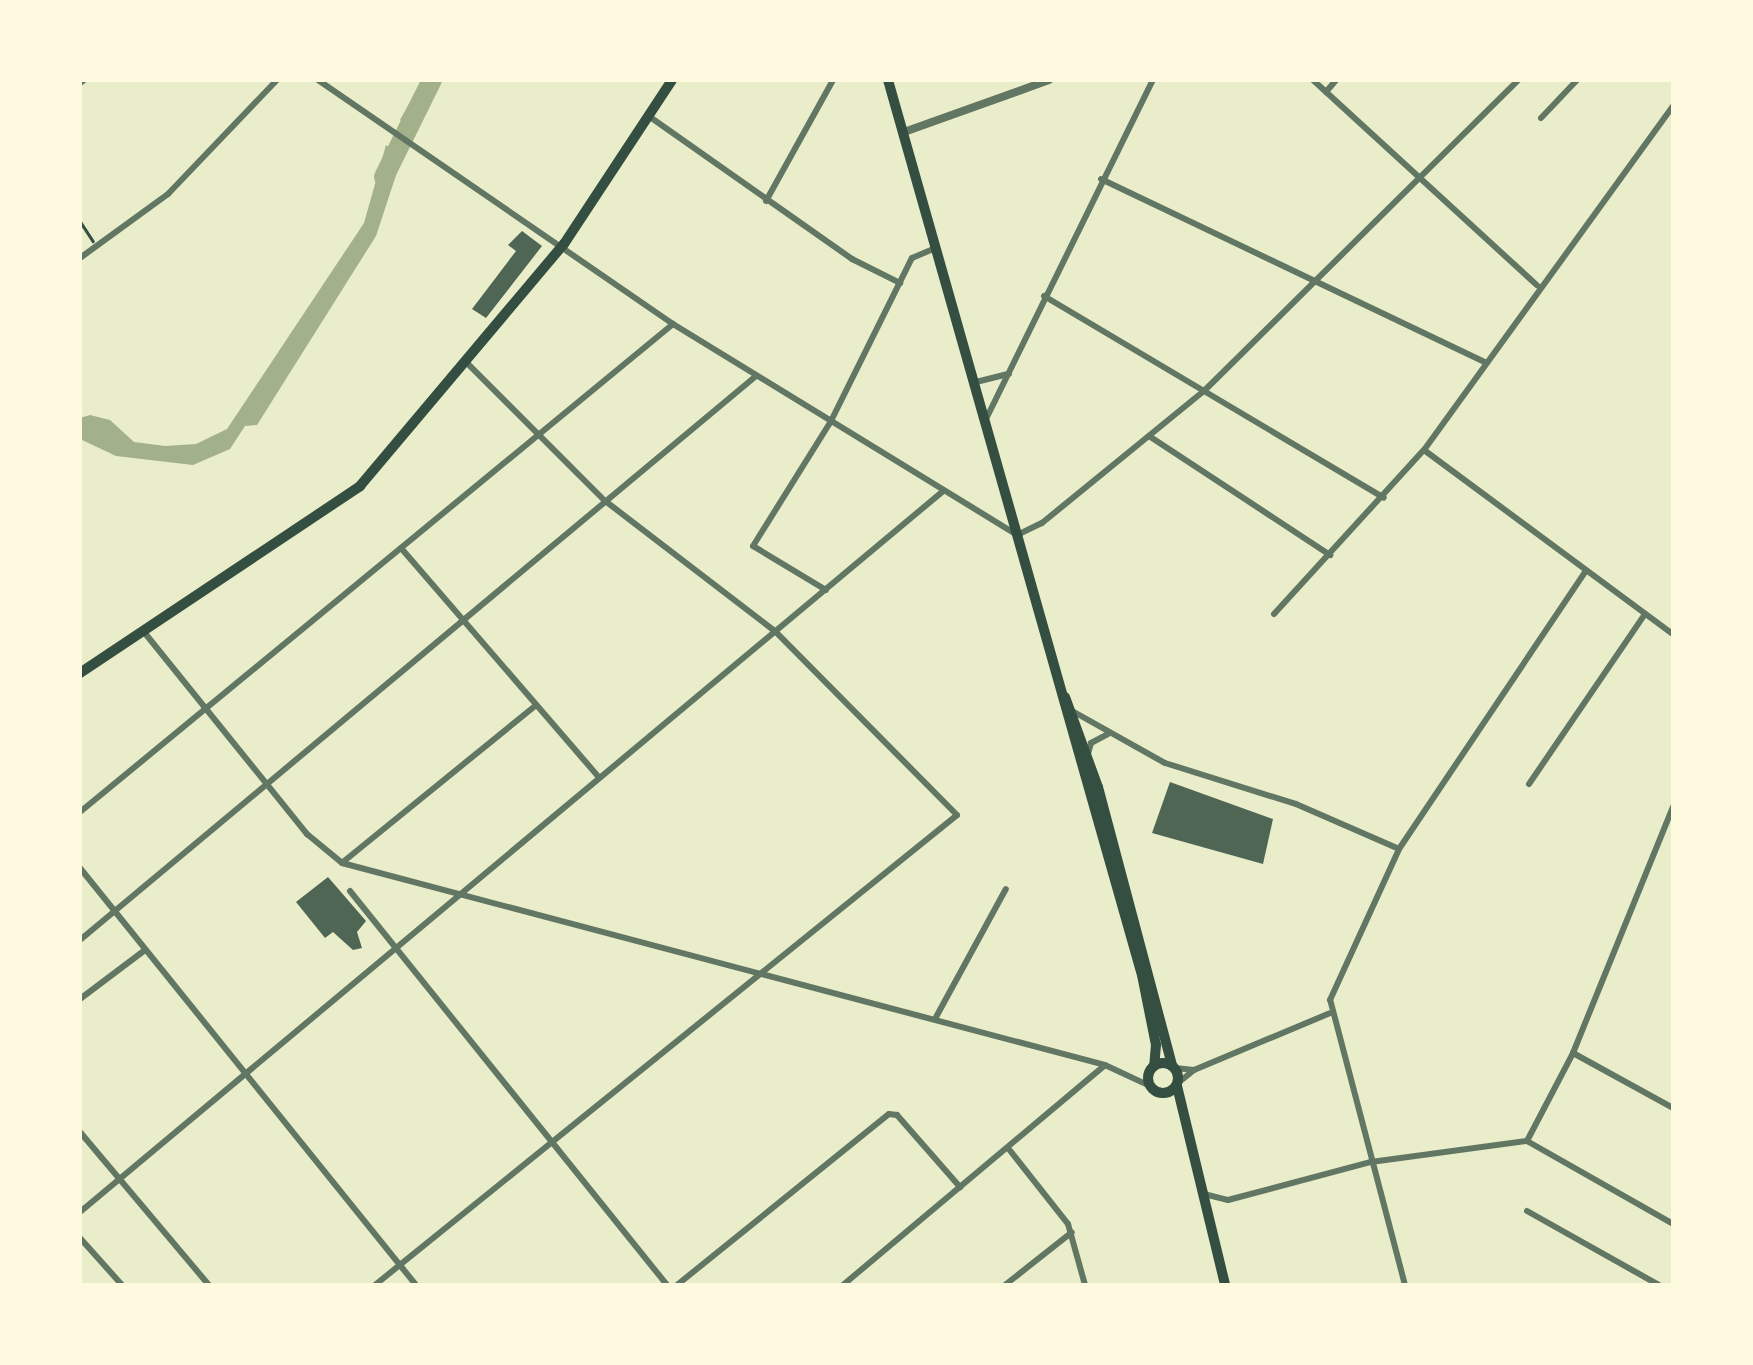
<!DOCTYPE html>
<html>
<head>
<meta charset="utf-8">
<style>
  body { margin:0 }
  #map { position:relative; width:1753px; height:1365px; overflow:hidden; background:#e9edc9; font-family:Poppins,sans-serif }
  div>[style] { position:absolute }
  .water>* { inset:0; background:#a3b18a }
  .river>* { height:20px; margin:-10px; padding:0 10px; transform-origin:10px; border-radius:10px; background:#a3b18a }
  .building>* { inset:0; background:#4f6655 }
  .path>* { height:2.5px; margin:-1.25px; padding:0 1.25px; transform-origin:1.25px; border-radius:1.25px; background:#344e41 }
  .minor>* { height:6px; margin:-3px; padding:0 3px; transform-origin:3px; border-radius:3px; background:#617663 }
  .tertiary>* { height:8px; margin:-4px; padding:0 4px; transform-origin:4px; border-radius:4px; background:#617663 }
  .primary>* { height:10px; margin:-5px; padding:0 5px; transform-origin:5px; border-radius:5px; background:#344e41 }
  .primary>.ring { margin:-5px; padding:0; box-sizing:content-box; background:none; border:10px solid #344e41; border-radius:50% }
  span { translate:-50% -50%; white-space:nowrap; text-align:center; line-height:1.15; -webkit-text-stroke:10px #fefae0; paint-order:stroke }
  .frame { position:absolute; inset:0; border:82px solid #fefae0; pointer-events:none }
</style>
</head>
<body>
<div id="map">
  <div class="water">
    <div style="clip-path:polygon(422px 80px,438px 80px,417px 132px,400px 120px)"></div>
    <div style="clip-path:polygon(386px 145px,402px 157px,376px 236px,257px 425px,245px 426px,230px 449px,193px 465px,116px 456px,80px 439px,80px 418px,90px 415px,110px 420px,134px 442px,165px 446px,196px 444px,227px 429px,364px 223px)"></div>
  </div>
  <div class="river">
    <div style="left:384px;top:177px;width:108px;rotate:-63.7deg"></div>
  </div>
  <div class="building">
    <div style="clip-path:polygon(522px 231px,542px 246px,486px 318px,472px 309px,516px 251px,508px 245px)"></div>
    <div style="clip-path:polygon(1170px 782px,1273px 819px,1263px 864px,1152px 833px)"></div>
    <div style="clip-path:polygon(328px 877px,366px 921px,357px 932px,362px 948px,353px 950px,333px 932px,325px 938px,296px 902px)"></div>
  </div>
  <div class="path">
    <div style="left:80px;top:221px;width:24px;rotate:57deg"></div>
  </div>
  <div class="minor">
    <div style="left:318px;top:80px;width:431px;rotate:34.5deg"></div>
    <div style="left:673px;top:324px;width:404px;rotate:31.5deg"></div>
    <div style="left:1017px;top:535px;width:28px;rotate:-26deg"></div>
    <div style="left:1042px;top:523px;width:210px;rotate:-39.2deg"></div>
    <div style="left:1205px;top:390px;width:441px;rotate:-44.7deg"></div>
    <div style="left:1313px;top:80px;width:304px;rotate:42.5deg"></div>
    <div style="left:80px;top:83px;width:5px;rotate:-37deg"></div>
    <div style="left:1326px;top:92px;width:16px;rotate:-50deg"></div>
    <div style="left:650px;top:117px;width:247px;rotate:35.1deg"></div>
    <div style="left:852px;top:259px;width:54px;rotate:26.6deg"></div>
    <div style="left:1541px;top:118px;width:52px;rotate:-46.5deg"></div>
    <div style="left:1101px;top:179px;width:425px;rotate:25.5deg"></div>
    <div style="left:766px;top:201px;width:138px;rotate:-61deg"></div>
    <div style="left:80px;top:258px;width:109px;rotate:-36deg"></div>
    <div style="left:168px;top:194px;width:158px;rotate:-46.3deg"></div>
    <div style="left:1044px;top:296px;width:395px;rotate:30.7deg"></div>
    <div style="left:976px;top:382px;width:34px;rotate:-14deg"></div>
    <div style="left:987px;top:417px;width:376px;rotate:-63.8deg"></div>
    <div style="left:1149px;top:436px;width:217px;rotate:33.3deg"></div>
    <div style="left:1424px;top:450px;width:310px;rotate:36.5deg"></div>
    <div style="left:401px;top:548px;width:301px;rotate:49.2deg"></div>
    <div style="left:826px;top:590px;width:85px;rotate:-148.9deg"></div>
    <div style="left:753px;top:546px;width:145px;rotate:-58deg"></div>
    <div style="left:830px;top:423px;width:184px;rotate:-63.6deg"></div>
    <div style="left:912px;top:258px;width:25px;rotate:-23deg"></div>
    <div style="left:1274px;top:614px;width:222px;rotate:-47.6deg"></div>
    <div style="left:1424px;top:450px;width:425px;rotate:-54.1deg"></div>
    <div style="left:144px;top:632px;width:260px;rotate:51.1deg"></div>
    <div style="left:307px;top:834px;width:45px;rotate:39.6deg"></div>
    <div style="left:342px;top:863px;width:789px;rotate:14.83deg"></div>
    <div style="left:1105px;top:1065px;width:50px;rotate:25deg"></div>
    <div style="left:1074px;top:712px;width:104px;rotate:29.3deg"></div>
    <div style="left:1165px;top:763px;width:137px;rotate:17.4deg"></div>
    <div style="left:1296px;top:804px;width:112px;rotate:23.6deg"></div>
    <div style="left:1088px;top:754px;width:11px;rotate:-75deg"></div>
    <div style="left:1091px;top:743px;width:19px;rotate:-28deg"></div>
    <div style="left:1529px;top:784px;width:206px;rotate:-55.7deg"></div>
    <div style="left:80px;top:812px;width:768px;rotate:-39.45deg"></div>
    <div style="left:343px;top:862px;width:247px;rotate:-39.1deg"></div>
    <div style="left:80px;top:868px;width:536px;rotate:51.14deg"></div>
    <div style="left:350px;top:891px;width:506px;rotate:51.18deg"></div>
    <div style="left:80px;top:940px;width:880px;rotate:-39.84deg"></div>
    <div style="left:80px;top:999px;width:81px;rotate:-37deg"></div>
    <div style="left:935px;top:1019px;width:148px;rotate:-61.4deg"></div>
    <div style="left:1573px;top:1053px;width:114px;rotate:28.8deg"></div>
    <div style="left:1175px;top:1068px;width:19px;rotate:6deg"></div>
    <div style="left:1194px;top:1070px;width:21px;rotate:141deg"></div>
    <div style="left:1194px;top:1070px;width:147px;rotate:-22.7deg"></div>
    <div style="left:80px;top:1132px;width:200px;rotate:49.9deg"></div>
    <div style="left:1527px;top:1141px;width:99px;rotate:-62.4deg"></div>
    <div style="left:1573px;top:1053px;width:266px;rotate:-67.9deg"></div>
    <div style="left:1008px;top:1148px;width:97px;rotate:51.7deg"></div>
    <div style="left:1068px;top:1224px;width:63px;rotate:74.4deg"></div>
    <div style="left:1204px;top:1194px;width:25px;rotate:14deg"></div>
    <div style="left:1228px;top:1200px;width:148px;rotate:-14.9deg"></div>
    <div style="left:1371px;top:1162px;width:157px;rotate:-7.7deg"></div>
    <div style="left:1527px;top:1141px;width:168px;rotate:29.6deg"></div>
    <div style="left:1527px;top:1211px;width:151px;rotate:29.3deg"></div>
    <div style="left:80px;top:1212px;width:1123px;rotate:-39.87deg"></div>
    <div style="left:80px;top:1238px;width:63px;rotate:48.2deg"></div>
    <div style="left:375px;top:1285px;width:748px;rotate:-38.92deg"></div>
    <div style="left:957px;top:815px;width:257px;rotate:-134.7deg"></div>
    <div style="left:776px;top:632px;width:215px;rotate:-142.5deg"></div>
    <div style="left:605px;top:501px;width:195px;rotate:-135deg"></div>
    <div style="left:677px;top:1285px;width:272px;rotate:-38.9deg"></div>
    <div style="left:889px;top:1114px;width:8px;rotate:7deg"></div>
    <div style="left:897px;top:1115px;width:96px;rotate:48.8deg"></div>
    <div style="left:843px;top:1285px;width:342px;rotate:-40deg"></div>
    <div style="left:1005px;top:1285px;width:85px;rotate:-38.3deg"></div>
    <div style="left:1405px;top:1285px;width:295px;rotate:-104.7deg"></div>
    <div style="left:1330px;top:1000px;width:166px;rotate:-65.4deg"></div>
    <div style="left:1399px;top:849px;width:335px;rotate:-56.1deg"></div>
  </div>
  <div class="tertiary">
    <div style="left:904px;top:132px;width:154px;rotate:-19.7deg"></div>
  </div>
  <div class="primary">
    <div style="left:888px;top:80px;width:930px;rotate:74.16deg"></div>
    <div style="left:1142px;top:975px;width:71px;rotate:78.7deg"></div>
    <div style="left:1156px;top:1045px;width:21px;rotate:95deg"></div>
    <div style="left:80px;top:673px;width:337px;rotate:-33.7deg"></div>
    <div style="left:360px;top:486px;width:317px;rotate:-49.9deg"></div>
    <div style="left:564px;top:244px;width:196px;rotate:-56.6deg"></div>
    <div style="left:1065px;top:697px;width:96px;rotate:69.9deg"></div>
    <div style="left:1098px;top:787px;width:288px;rotate:75.1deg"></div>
    <div class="ring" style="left:1148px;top:1063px;width:20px;height:20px"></div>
    <div style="left:1177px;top:1086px;width:205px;rotate:76.4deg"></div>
  </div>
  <div class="frame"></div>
</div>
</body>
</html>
